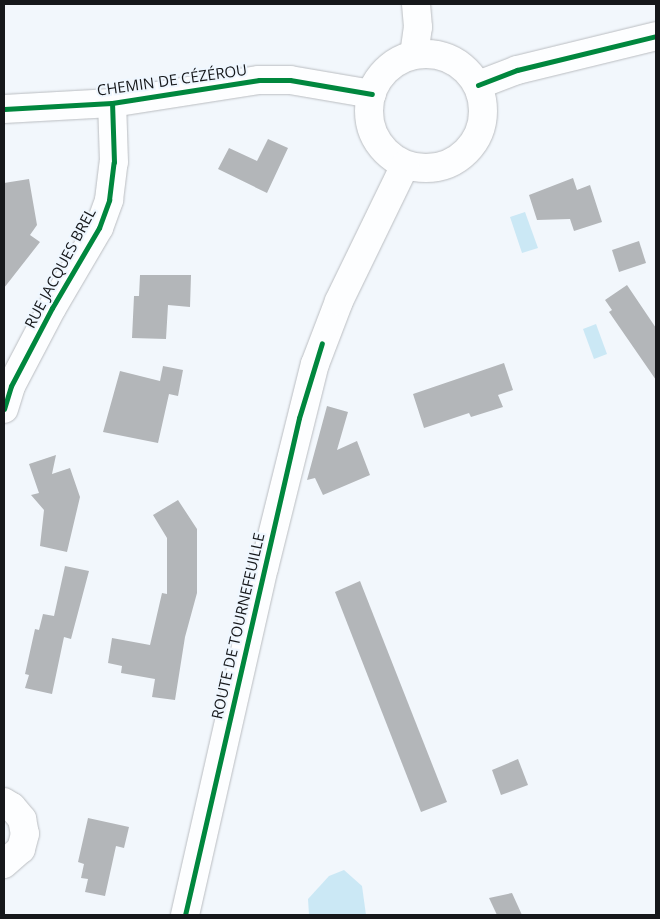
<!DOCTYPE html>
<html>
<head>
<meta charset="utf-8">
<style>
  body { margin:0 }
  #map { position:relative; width:660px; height:919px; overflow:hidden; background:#f2f7fc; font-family:"Open Sans",sans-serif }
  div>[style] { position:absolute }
  .water>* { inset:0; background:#cbe8f5 }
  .building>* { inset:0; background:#b3b6b9 }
  .roads { filter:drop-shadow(0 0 1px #babdc1) drop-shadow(0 0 1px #babdc1) }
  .minor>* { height:28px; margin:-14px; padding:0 14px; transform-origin:14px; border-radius:14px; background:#fdfeff }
  .minor>.ring { margin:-14px; padding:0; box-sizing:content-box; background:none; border:28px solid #fdfeff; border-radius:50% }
  .cycleway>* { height:5px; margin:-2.5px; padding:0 2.5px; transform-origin:2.5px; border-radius:2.5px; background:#00873e }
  span { translate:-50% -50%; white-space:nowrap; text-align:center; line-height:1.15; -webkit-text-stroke:4px #eff7ff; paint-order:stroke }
  .street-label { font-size:15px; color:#16181b }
  .frame { position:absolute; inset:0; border:5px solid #16181b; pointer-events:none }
</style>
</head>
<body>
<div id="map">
  <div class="water">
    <div style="clip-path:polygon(525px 212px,538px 248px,522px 253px,510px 217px)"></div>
    <div style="clip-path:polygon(596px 324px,607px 354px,594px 359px,583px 329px)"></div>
    <div style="clip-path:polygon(344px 870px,362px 886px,366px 915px,309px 915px,308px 899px,329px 876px)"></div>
  </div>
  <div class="building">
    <div style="clip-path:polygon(268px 139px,288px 148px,267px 193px,218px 169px,229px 148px,257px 161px)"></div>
    <div style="clip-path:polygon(573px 178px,577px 190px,590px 185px,602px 222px,574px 231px,570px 219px,537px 220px,529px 195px)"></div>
    <div style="clip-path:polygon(29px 179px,37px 225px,30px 235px,40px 242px,4px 288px,4px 183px)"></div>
    <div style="clip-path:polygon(639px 241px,646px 263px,619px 272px,612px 250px)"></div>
    <div style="clip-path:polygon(140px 275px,191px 275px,190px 307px,168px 305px,166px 339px,132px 338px,134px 296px,139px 296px)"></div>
    <div style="clip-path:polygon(627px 285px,656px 328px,656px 380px,609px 312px,612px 310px,605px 300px)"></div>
    <div style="clip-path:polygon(504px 363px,513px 390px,498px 395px,503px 407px,471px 417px,469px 413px,424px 428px,413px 394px)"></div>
    <div style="clip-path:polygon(163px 366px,183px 370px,178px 396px,169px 394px,158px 443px,103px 432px,120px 371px,160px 381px)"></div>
    <div style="clip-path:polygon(327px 406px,348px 412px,337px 450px,357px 441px,370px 475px,323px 495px,315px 478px,307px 480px)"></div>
    <div style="clip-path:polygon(56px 455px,52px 474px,70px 468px,80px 497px,67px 552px,40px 546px,44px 510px,31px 495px,39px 493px,29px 464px)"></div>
    <div style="clip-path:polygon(178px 500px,197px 529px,197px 593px,185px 637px,175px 700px,152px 697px,155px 679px,121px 673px,122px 666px,108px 663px,112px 638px,150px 645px,162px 593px,167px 594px,167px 538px,153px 515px)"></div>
    <div style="clip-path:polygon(65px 566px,89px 571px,71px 639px,64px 637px,52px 694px,25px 688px,29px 675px,25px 674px,35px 629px,39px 630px,43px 614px,54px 616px)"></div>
    <div style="clip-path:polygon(360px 581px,447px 802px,421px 812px,335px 592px)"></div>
    <div style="clip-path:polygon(518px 759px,528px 785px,501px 795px,492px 770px)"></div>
    <div style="clip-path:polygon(88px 818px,129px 827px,124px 848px,116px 846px,105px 896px,85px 892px,88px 879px,81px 878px,84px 864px,78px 862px)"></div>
    <div style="clip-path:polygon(512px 893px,522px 915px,497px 915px,489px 898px)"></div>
  </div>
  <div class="roads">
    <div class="minor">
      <div class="ring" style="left:369px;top:54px;width:86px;height:86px"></div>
      <div style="left:414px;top:55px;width:28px;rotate:-82deg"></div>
      <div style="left:418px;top:27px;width:23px;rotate:-95deg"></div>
      <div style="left:478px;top:85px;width:42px;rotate:-21deg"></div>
      <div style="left:517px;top:70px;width:143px;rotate:-13.7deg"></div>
      <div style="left:4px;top:109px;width:108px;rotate:-3.2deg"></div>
      <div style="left:112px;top:103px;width:149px;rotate:-8.9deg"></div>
      <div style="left:259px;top:80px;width:31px"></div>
      <div style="left:290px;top:80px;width:83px;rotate:9.7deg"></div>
      <div style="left:4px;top:409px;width:24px;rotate:-73deg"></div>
      <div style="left:11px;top:386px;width:88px;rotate:-62.3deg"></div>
      <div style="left:52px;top:308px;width:93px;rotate:-59.6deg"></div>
      <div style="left:99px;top:228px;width:30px;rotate:-70deg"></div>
      <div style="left:109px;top:200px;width:38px;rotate:-83deg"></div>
      <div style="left:114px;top:162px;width:59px;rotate:-91.9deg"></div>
      <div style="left:4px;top:802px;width:9px;rotate:32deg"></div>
      <div style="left:12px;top:807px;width:16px;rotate:50deg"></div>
      <div style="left:22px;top:819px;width:15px;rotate:79deg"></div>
      <div style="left:25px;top:834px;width:16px;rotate:105deg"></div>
      <div style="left:21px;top:849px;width:23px;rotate:139deg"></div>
      <div style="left:185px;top:915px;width:356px;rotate:-77.2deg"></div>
      <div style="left:264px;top:568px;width:210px;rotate:-76deg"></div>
      <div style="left:315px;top:364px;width:67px;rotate:-69.1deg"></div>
      <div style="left:339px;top:301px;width:151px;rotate:-64.1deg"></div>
    </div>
  </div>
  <div class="cycleway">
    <div style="left:478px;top:85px;width:42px;rotate:-21deg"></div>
    <div style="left:517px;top:70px;width:143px;rotate:-13.7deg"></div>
    <div style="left:4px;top:109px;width:108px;rotate:-3.2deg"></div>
    <div style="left:112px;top:103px;width:149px;rotate:-8.9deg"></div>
    <div style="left:259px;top:80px;width:31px"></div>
    <div style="left:290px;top:80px;width:83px;rotate:9.7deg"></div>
    <div style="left:4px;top:409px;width:24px;rotate:-73deg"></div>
    <div style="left:11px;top:386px;width:88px;rotate:-62.3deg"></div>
    <div style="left:52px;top:308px;width:93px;rotate:-59.6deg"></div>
    <div style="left:99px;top:228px;width:30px;rotate:-70deg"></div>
    <div style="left:109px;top:200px;width:38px;rotate:-83deg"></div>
    <div style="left:114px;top:162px;width:59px;rotate:-91.9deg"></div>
    <div style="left:185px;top:915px;width:510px;rotate:-77.08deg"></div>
    <div style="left:299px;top:418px;width:78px;rotate:-73deg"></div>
  </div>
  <div class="street-label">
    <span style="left:172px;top:80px;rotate:-8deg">CHEMIN DE CÉZÉROU</span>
    <span style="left:60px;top:268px;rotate:-62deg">RUE JACQUES BREL</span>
    <span style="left:238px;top:626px;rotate:-77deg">ROUTE DE TOURNEFEUILLE</span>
  </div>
  <div class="frame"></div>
</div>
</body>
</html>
